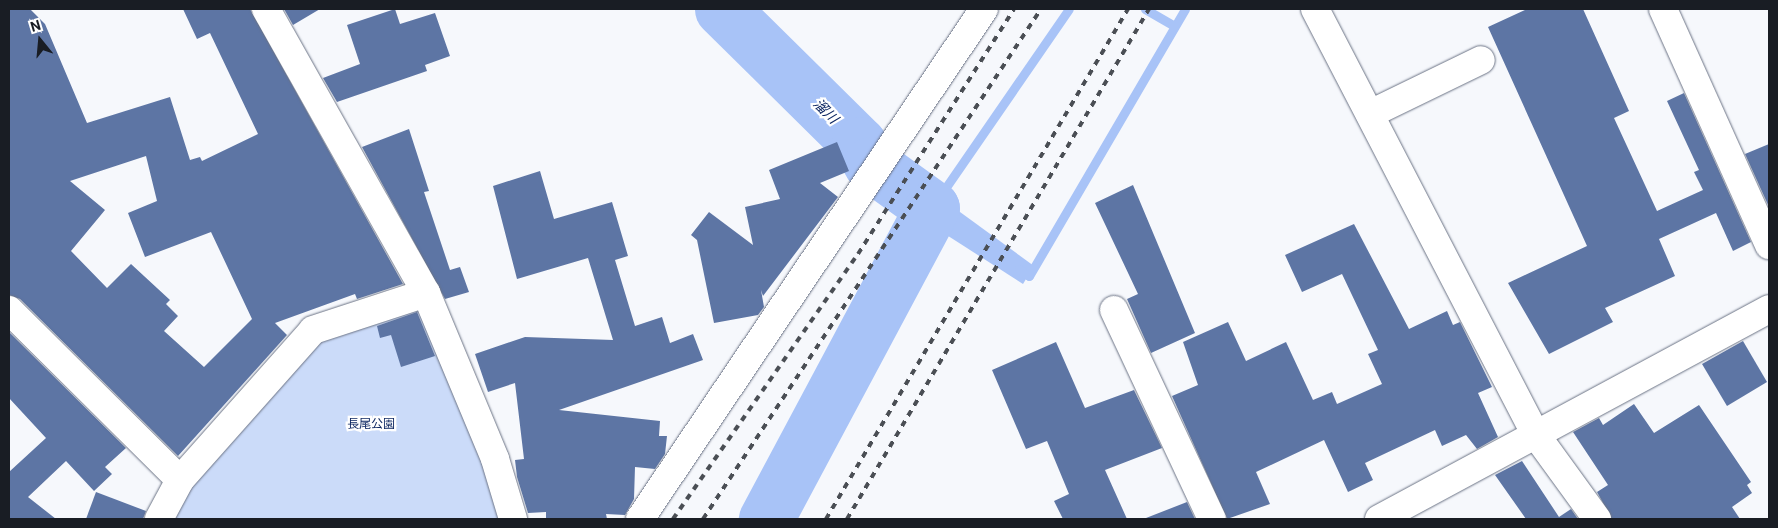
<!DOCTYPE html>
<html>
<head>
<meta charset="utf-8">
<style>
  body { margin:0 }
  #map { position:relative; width:1778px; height:528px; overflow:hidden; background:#f6f8fc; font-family:Roboto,"Noto Sans JP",sans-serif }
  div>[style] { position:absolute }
  .green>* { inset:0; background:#cbdbf9 }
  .water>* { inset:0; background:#a8c3f7 }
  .stream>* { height:9px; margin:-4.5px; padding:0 4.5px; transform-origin:4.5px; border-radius:4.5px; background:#a8c3f7 }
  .river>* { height:55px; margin:-27.5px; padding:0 27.5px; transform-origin:27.5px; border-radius:27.5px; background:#a8c3f7 }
  .building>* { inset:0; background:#5d75a4 }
  .roads { filter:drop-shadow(0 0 1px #6b7385) drop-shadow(0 0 1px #6b7385) }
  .minor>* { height:28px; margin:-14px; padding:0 14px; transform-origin:14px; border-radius:14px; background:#fff }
  .rail>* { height:4px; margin-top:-2px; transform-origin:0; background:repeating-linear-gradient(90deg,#4a4e54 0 6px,transparent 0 12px) }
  span { translate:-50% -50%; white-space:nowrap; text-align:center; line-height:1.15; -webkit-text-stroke:4.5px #fff; paint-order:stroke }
  .park-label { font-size:12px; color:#0e2762 }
  .water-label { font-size:14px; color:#0e2762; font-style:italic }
  .frame { position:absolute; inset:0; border:10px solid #191d24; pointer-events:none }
  .north { position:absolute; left:15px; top:15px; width:50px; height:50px; -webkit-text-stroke:4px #fff; paint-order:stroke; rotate:343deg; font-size:14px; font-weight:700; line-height:20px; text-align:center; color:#191d24 }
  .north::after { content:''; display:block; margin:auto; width:18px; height:22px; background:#191d24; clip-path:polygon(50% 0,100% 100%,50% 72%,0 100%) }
</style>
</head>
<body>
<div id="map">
  <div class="green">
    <div style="clip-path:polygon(422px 300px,486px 458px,501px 519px,167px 519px,188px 486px,325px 334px)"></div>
  </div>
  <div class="water">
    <div style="clip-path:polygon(879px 153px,1034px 266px,1023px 284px,861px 180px)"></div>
  </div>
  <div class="stream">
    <div style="left:1145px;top:9px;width:34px;rotate:30deg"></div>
    <div style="left:933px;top:206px;width:239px;rotate:-55.4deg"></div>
    <div style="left:1019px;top:269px;width:12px;rotate:35deg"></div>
    <div style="left:1029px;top:276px;width:309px;rotate:-59.7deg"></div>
  </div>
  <div class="river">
    <div style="left:722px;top:9px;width:192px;rotate:44.6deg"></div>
    <div style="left:859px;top:144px;width:23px;rotate:59deg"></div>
    <div style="left:871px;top:164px;width:75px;rotate:35.8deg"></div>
    <div style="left:932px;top:208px;width:353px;rotate:118.1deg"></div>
  </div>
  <div class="building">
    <div style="clip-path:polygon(evenodd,9px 9px,30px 9px,45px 24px,87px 123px,170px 97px,190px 160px,200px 157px,202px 161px,258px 134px,210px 33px,197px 39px,183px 9px,250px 9px,403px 284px,357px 299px,355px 294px,275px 323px,287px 335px,178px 456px,20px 299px,9px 295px,9px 9px,146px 156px,157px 201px,128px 213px,145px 257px,211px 232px,252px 319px,204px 367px,164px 331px,178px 316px,166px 304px,170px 300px,131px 264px,107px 288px,71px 251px,105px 210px,70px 181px,146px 156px)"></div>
    <div style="clip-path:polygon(284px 9px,320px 9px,293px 25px)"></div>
    <div style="clip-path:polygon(395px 9px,400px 24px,435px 13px,450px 56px,425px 65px,427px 71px,337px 102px,323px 78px,360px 64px,347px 25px)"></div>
    <div style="clip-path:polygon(1527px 9px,1583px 9px,1629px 111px,1614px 118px,1657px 211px,1703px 190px,1694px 172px,1699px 170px,1667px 101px,1684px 93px,1751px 242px,1733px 251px,1716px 213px,1659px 239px,1675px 276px,1605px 308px,1613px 322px,1549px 354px,1508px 283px,1587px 246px,1488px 27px)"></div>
    <div style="clip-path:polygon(409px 129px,429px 191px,424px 192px,450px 270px,460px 267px,469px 292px,445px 299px,362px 147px)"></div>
    <div style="clip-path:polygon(837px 142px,849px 171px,820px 183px,838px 197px,763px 296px,761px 290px,764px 307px,758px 315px,714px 323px,697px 240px,691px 235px,709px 212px,753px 245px,745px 207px,780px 199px,769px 170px)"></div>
    <div style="clip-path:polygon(1769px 144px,1769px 207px,1745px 154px)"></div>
    <div style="clip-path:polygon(540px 171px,554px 219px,612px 202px,628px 256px,615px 260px,635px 326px,662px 317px,670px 343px,693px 334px,703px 360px,559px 410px,660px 421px,659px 436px,667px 436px,665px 454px,655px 469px,635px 467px,634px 499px,625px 515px,606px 514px,607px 519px,546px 519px,546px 512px,528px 513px,517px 477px,515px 460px,524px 459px,515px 383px,488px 392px,475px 354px,525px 337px,613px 340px,588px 258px,517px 279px,493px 186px)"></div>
    <div style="clip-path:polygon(1133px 185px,1195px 333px,1151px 353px,1127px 299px,1138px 294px,1095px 203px)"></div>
    <div style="clip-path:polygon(1354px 224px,1409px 329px,1447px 311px,1453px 325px,1460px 322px,1492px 387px,1478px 393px,1498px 437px,1477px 449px,1466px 435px,1442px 446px,1435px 430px,1365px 463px,1373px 480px,1348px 492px,1324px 440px,1256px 472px,1270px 504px,1227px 519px,1172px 396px,1198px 385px,1183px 342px,1228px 322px,1246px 361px,1286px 342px,1313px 400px,1332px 392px,1337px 404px,1382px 384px,1368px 354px,1378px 350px,1342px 274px,1302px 292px,1285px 255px)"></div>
    <div style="clip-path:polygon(417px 312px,435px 356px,401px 367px,391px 335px,380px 338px,377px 326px)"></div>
    <div style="clip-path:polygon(10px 333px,126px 448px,105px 467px,112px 474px,94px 491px,66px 461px,28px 497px,56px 519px,9px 519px,9px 472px,46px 438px,9px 398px)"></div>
    <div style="clip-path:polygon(1743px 341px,1767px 382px,1727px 406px,1702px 364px)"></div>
    <div style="clip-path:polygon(1056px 342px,1085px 408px,1134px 390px,1162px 448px,1105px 470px,1127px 519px,1063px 519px,1054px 501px,1069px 494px,1047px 441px,1026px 449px,992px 370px)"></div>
    <div style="clip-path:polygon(1634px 404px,1654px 433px,1699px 405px,1751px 482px,1747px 485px,1752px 493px,1732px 507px,1740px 519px,1612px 519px,1597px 492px,1608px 485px,1573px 432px,1599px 418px,1603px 425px)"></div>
    <div style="clip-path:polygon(1522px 461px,1559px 517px,1571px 509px,1578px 519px,1526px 519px,1495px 475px)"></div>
    <div style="clip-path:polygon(96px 492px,146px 511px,143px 519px,86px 519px)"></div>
    <div style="clip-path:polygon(1187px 502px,1195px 519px,1146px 519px,1146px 518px)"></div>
  </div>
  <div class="roads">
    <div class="minor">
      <div style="left:266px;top:9px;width:326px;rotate:60.6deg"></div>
      <div style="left:426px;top:293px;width:180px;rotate:67.4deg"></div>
      <div style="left:495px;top:459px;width:63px;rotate:73.3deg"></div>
      <div style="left:1315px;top:9px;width:480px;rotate:62.6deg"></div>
      <div style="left:1536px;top:435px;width:104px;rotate:54deg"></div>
      <div style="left:1663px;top:9px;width:259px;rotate:65.8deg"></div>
      <div style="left:1370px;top:114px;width:123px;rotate:-25.9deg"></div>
      <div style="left:9px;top:310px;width:241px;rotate:44.8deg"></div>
      <div style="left:1114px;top:310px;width:231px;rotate:64.9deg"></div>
      <div style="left:159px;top:519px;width:44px;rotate:-61.7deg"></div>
      <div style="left:180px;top:480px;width:200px;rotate:-48.4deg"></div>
      <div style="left:313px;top:330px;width:119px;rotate:-18.1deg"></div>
      <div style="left:640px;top:519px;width:615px;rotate:-56deg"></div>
      <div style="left:1379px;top:519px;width:443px;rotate:-28.3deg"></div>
    </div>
  </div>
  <div class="rail">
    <div style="left:673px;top:519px;width:323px;rotate:-55.1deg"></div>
    <div style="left:858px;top:254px;width:290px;rotate:-57.5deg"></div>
    <div style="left:703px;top:519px;width:612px;rotate:-56.47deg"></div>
    <div style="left:826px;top:519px;width:593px;rotate:-59.37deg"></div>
    <div style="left:847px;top:519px;width:593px;rotate:-59.37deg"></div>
  </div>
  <div class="park-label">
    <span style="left:371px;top:425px">長尾公園</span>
  </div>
  <div class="water-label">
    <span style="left:826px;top:111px;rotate:45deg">溜川</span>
  </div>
  <div class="frame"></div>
  <div class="north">N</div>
</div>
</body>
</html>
